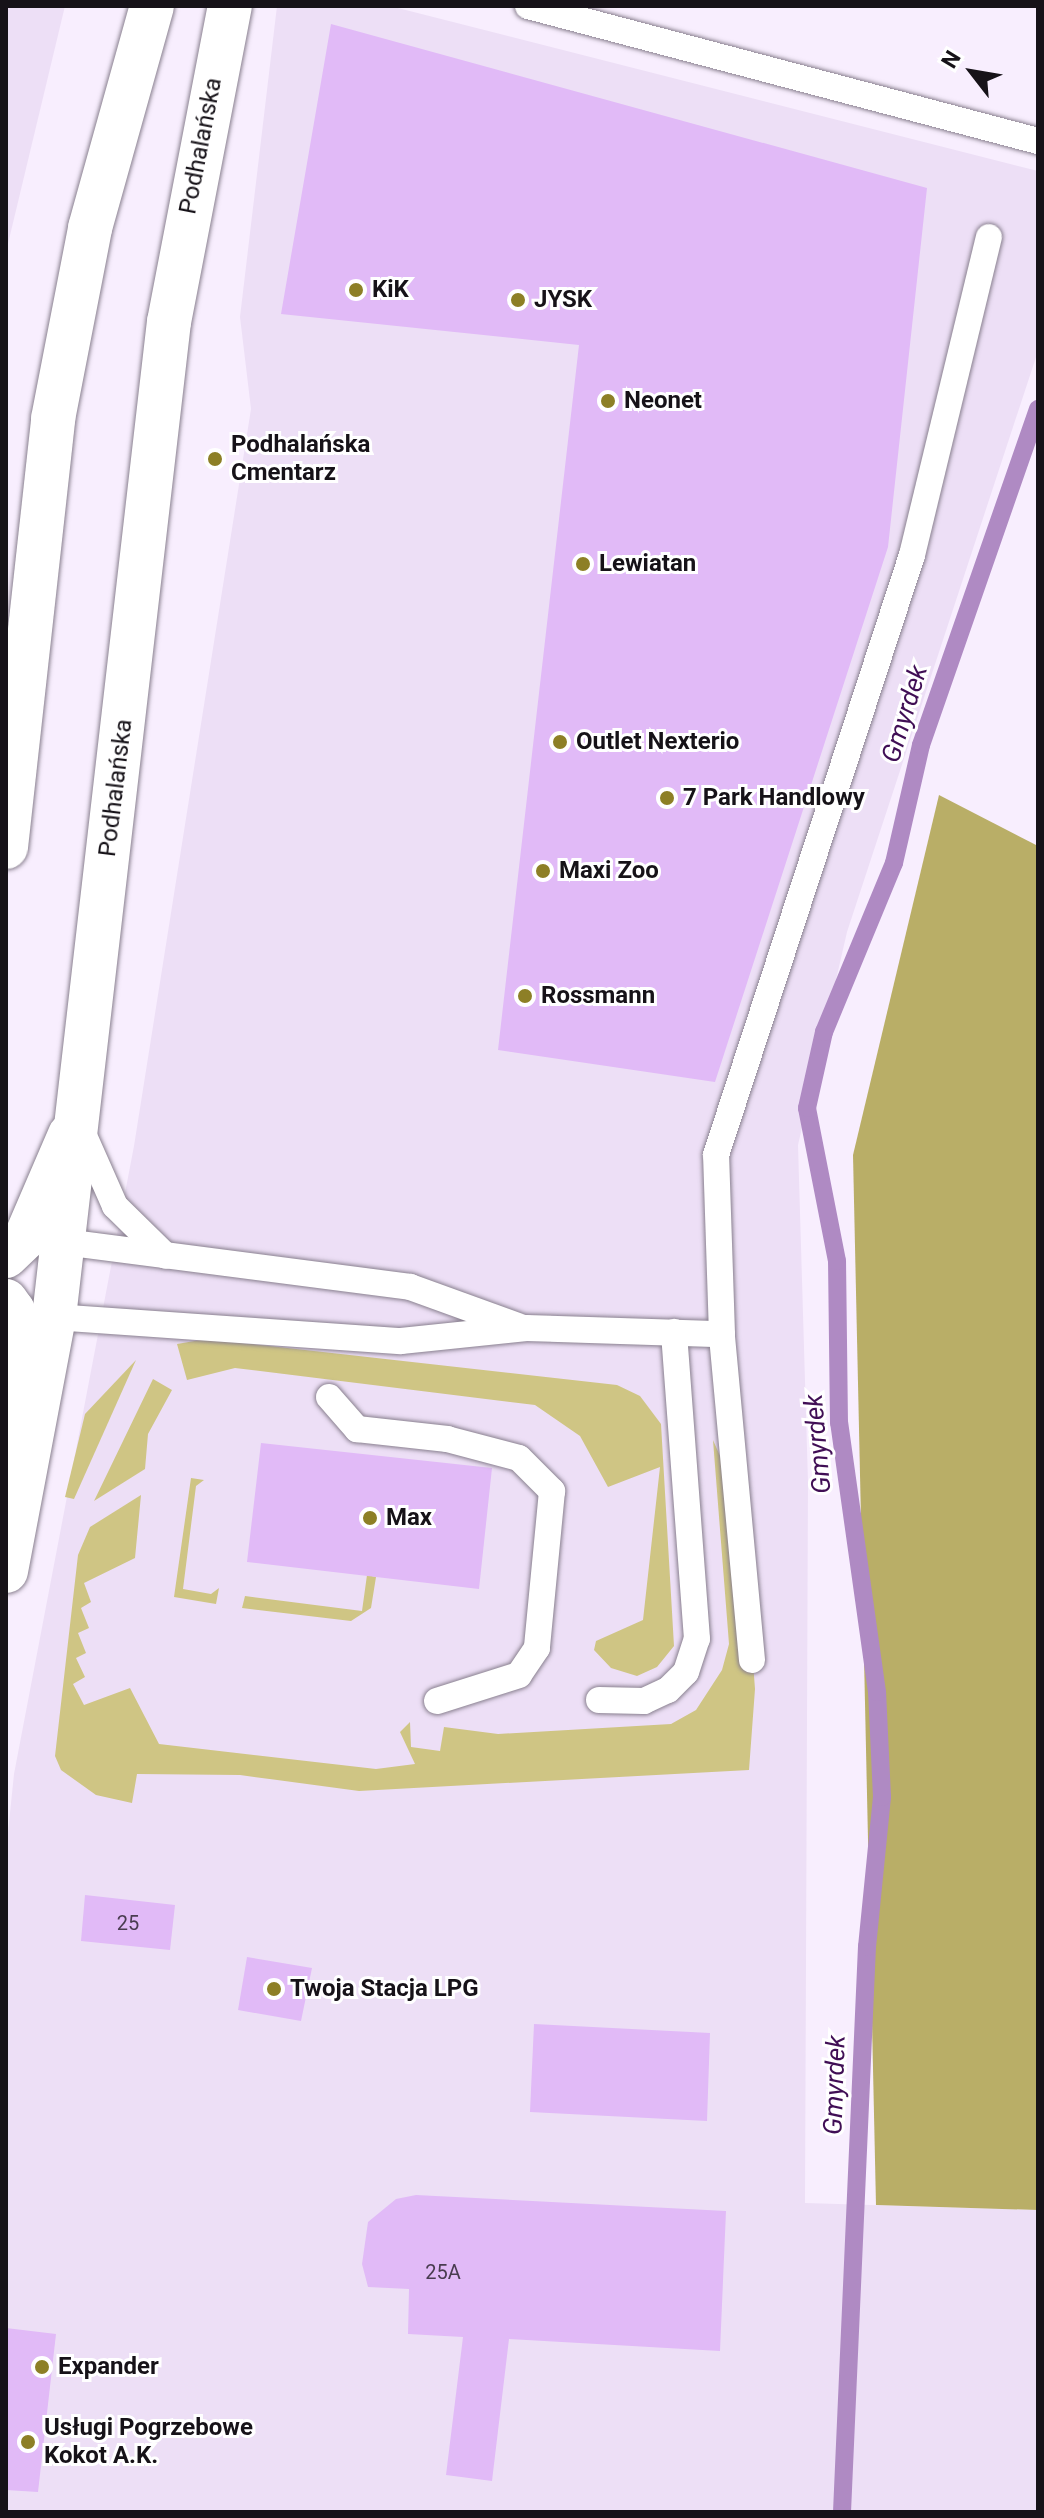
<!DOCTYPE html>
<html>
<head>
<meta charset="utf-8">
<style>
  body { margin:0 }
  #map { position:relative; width:1044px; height:2518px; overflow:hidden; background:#f8eefe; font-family:Roboto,sans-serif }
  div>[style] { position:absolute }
  .built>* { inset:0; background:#eddff6 }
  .green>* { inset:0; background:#cfc584 }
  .forest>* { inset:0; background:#b9ae67 }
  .stream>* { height:18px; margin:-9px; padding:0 9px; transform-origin:9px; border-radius:9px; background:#af8ac3 }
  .building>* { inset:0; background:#e1baf7 }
  .roads { filter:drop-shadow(0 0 2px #89808f) drop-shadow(0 0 2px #89808f) }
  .lane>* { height:26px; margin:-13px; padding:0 13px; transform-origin:13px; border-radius:13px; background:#fff }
  .street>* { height:44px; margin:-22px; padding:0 22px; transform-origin:22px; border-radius:22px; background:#fff }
  .secondary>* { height:44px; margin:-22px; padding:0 22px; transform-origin:22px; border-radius:22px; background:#fff }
  .dots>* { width:22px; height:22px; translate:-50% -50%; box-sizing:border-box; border:4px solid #fff; border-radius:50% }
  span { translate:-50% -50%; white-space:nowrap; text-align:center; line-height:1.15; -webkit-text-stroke:6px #fff; paint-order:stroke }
  .number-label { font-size:20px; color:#493c50 }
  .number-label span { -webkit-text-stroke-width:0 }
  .street-label { font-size:24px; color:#161218 }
  .poi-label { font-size:24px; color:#161218; font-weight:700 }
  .left { translate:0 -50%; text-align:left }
  .water-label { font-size:26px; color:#400e55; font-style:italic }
  .frame { position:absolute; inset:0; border:8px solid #161218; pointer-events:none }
  .north { position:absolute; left:932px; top:32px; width:80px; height:80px; -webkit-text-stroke:6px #fff; paint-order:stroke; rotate:301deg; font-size:22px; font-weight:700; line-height:32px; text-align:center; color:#161218 }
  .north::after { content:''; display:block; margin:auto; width:28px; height:36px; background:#161218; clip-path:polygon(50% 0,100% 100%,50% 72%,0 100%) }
</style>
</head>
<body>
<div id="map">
  <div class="built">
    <div style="clip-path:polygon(6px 6px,65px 6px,6px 252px)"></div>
    <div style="clip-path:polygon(277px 6px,390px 6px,1038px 171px,1038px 351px,847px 932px,798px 1145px,808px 1482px,805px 2203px,1038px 2210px,1038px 2512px,6px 2512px,6px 1852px,14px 1774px,134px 1146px,251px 409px,240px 317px)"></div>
  </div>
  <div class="green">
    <div style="clip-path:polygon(206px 1339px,617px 1385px,640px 1396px,661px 1424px,674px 1646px,657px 1667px,637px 1676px,611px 1668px,594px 1650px,596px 1641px,643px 1620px,660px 1467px,608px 1487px,580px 1436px,535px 1405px,235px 1368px,187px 1380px,177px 1344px)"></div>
    <div style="clip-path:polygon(136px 1360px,74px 1499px,65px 1497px,85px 1414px)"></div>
    <div style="clip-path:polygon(153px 1379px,172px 1390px,148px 1434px,145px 1469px,94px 1501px)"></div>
    <div style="clip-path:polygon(713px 1440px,727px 1472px,748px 1596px,755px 1689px,749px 1770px,359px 1791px,240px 1775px,137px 1774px,132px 1803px,96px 1795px,61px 1770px,55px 1756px,78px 1555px,90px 1527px,141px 1495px,135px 1558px,84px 1583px,91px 1602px,81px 1608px,89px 1628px,78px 1633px,86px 1653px,76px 1658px,85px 1677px,73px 1684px,84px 1705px,130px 1688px,159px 1744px,376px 1769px,415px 1764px,400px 1732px,410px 1722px,411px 1747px,440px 1751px,444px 1727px,498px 1734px,671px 1724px,696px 1710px,722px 1670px,729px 1644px)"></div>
    <div style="clip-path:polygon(191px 1478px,204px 1480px,196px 1486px,183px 1589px,211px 1594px,219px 1588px,216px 1604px,174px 1597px)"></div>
    <div style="clip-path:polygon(367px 1575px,376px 1577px,371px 1608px,351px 1621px,242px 1608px,245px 1596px,362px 1611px)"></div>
  </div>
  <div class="forest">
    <div style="clip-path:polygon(939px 795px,1038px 846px,1038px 2210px,876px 2205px,853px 1155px)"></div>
  </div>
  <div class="stream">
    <div style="left:842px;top:2512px;width:566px;rotate:-87.47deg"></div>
    <div style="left:867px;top:1947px;width:151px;rotate:-84.3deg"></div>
    <div style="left:882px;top:1797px;width:105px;rotate:-92.7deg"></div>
    <div style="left:877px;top:1692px;width:272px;rotate:-98deg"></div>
    <div style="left:839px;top:1423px;width:162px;rotate:-90.7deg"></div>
    <div style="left:837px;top:1261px;width:156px;rotate:-101.1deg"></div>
    <div style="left:807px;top:1108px;width:78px;rotate:-77.4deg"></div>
    <div style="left:824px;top:1032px;width:183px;rotate:-67.5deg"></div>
    <div style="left:894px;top:863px;width:121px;rotate:-77.1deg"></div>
    <div style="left:921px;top:745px;width:356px;rotate:-70.8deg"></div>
  </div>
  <div class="building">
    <div style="clip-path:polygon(331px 24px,927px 188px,888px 547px,715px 1082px,498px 1050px,579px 345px,281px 314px)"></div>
    <div style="clip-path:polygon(261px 1443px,492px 1468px,479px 1589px,247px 1562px)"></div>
    <div style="clip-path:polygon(85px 1895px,175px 1905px,170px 1950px,81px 1941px)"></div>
    <div style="clip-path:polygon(247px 1957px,312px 1968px,301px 2021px,238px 2010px)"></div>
    <div style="clip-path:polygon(534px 2024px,710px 2033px,707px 2121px,530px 2112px)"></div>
    <div style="clip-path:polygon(416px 2195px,726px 2211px,720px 2351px,509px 2339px,492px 2481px,446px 2475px,463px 2337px,408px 2334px,409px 2289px,368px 2287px,362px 2264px,368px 2222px,396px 2199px)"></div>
    <div style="clip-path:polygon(6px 2328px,56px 2334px,38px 2492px,6px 2490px)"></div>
  </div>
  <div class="roads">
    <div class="lane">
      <div style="left:528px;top:6px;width:528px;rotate:14.83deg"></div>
      <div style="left:81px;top:1129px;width:84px;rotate:66.2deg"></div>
      <div style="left:115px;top:1206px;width:71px;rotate:44.4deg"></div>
      <div style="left:64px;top:1242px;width:349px;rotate:7.4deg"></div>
      <div style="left:410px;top:1287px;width:115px;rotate:19.9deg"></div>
      <div style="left:54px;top:1317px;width:348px;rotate:4deg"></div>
      <div style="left:401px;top:1341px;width:126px;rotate:-5.9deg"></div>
      <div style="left:526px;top:1328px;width:196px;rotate:1.8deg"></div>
      <div style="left:329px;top:1397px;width:43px;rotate:48.8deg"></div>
      <div style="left:357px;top:1429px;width:91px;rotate:6.3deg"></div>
      <div style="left:447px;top:1439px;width:74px;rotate:14.8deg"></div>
      <div style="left:519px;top:1458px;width:47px;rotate:45deg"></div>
      <div style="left:552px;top:1491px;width:158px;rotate:95.5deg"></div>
      <div style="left:537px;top:1648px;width:32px;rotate:124deg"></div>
      <div style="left:519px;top:1675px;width:86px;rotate:162.4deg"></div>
      <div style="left:752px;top:1660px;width:327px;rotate:-95.3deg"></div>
      <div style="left:722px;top:1334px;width:179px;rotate:-91.9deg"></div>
      <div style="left:716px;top:1155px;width:631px;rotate:-71.91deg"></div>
      <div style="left:912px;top:555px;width:327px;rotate:-76.4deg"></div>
      <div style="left:599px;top:1700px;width:45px;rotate:1.3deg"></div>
      <div style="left:644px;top:1701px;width:26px;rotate:-25deg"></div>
      <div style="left:668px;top:1690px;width:25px;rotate:-45deg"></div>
      <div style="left:686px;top:1672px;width:35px;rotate:-72deg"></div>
      <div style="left:697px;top:1639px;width:308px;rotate:-94.3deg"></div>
    </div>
    <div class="street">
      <div style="left:6px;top:1256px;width:28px;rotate:-44deg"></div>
      <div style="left:26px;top:1237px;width:111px;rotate:-66.7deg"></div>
      <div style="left:6px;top:1301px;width:12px;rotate:55deg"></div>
      <div style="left:13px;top:1311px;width:164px;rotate:89.7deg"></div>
    </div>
    <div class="secondary">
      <div style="left:6px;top:847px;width:431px;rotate:-83.7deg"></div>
      <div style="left:53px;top:419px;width:195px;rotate:-79deg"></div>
      <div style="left:90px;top:228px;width:230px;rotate:-74.4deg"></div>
      <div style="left:6px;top:1571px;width:258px;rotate:-79.3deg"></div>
      <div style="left:54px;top:1317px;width:1002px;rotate:-83.41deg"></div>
      <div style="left:169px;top:322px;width:322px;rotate:-79.1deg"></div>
    </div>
  </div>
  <div class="dots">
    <div style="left:356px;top:290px;background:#8d7f26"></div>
    <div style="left:518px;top:300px;background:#8d7f26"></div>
    <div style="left:608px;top:401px;background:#8d7f26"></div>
    <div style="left:215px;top:459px;background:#8d7f26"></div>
    <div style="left:583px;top:564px;background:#8d7f26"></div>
    <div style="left:560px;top:742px;background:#8d7f26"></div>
    <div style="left:667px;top:798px;background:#8d7f26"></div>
    <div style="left:543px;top:871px;background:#8d7f26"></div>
    <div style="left:525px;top:996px;background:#8d7f26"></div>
    <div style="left:370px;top:1518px;background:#8d7f26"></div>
    <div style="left:274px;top:1989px;background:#8d7f26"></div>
    <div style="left:42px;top:2367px;background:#8d7f26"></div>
    <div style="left:28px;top:2442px;background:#8d7f26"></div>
  </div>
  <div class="number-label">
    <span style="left:128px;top:1923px">25</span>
    <span style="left:443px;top:2272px">25A</span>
  </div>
  <div class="street-label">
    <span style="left:201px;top:146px;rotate:-79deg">Podhalańska</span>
    <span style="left:116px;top:788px;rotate:-83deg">Podhalańska</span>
  </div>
  <div class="poi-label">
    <span class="left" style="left:372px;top:290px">KiK</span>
    <span class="left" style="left:534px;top:300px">JYSK</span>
    <span class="left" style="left:624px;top:401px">Neonet</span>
    <span class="left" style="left:231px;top:459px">Podhalańska<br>Cmentarz</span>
    <span class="left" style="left:599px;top:564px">Lewiatan</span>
    <span class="left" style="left:576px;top:742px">Outlet Nexterio</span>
    <span class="left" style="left:683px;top:798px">7 Park Handlowy</span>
    <span class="left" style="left:559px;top:871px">Maxi Zoo</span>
    <span class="left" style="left:541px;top:996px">Rossmann</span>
    <span class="left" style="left:386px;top:1518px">Max</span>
    <span class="left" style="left:290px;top:1989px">Twoja Stacja LPG</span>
    <span class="left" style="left:58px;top:2367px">Expander</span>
    <span class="left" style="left:44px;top:2442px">Usługi Pogrzebowe<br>Kokot A.K.</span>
  </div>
  <div class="water-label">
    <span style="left:905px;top:714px;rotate:-73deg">Gmyrdek</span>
    <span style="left:818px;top:1444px;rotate:-95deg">Gmyrdek</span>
    <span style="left:835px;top:2085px;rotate:-88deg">Gmyrdek</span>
  </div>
  <div class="frame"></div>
  <div class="north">N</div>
</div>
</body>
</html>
